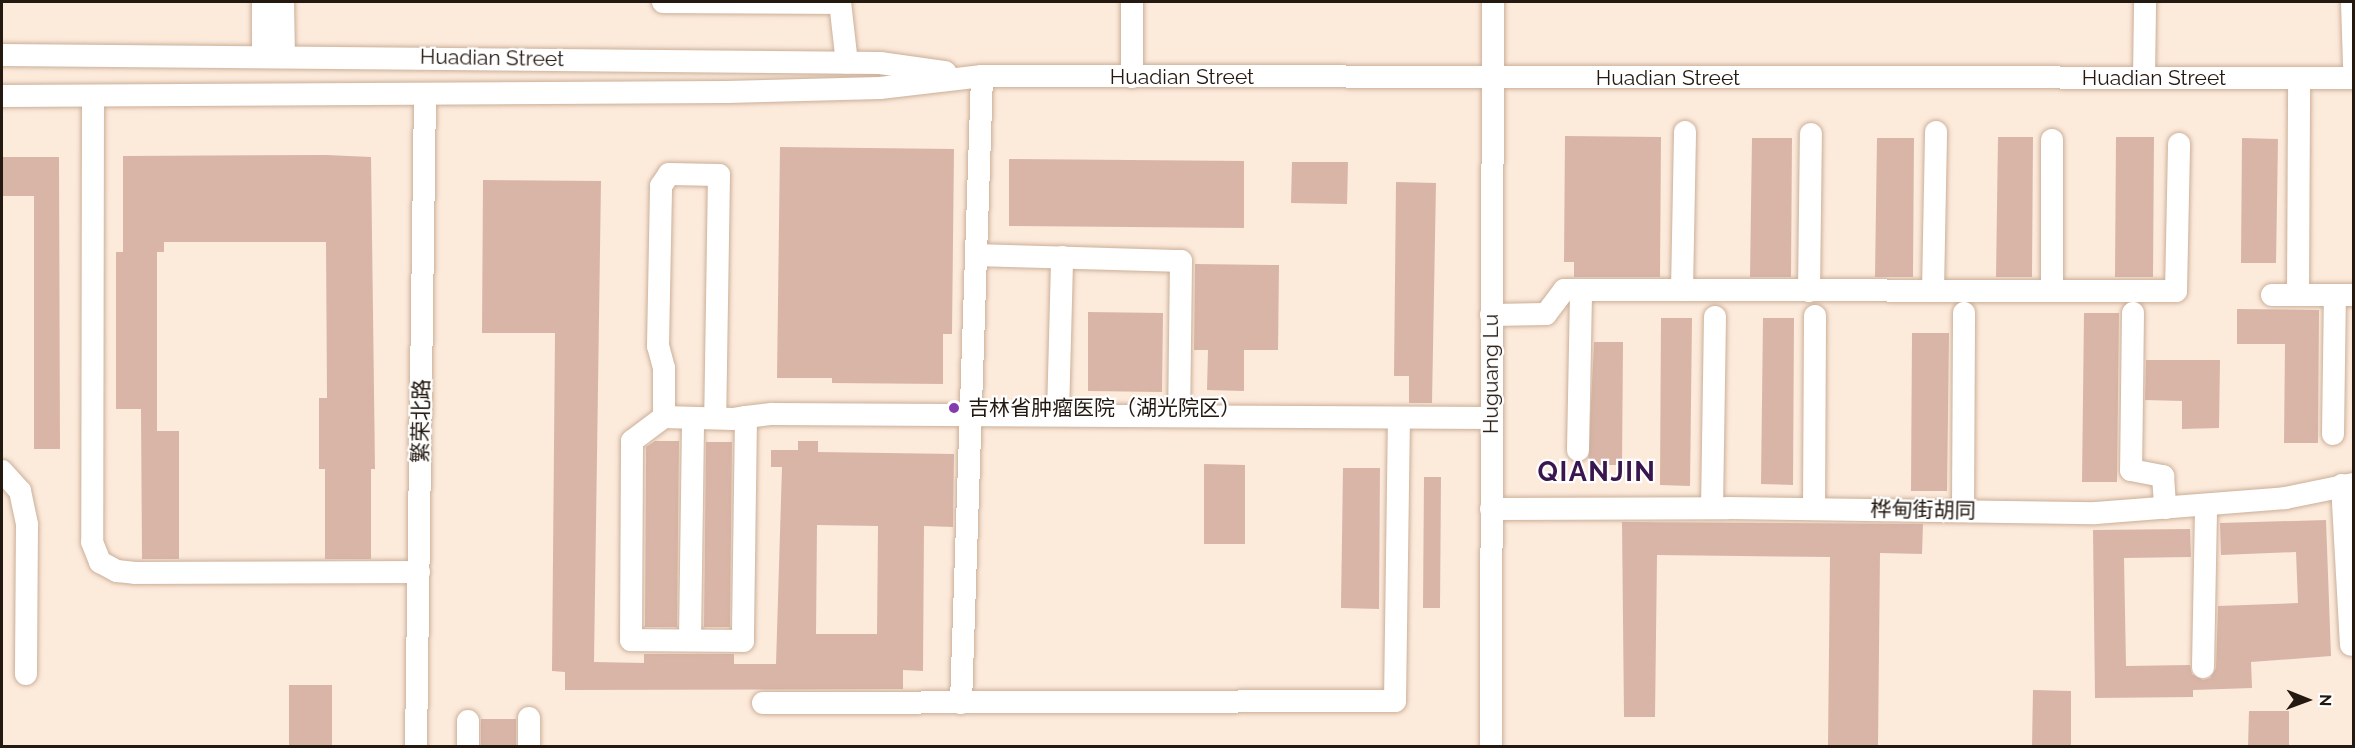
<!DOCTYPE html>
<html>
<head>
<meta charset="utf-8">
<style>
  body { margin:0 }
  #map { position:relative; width:2355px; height:748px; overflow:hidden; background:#fceadb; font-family:Raleway,"Noto Sans SC",sans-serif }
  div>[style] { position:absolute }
  .building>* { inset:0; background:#d9b5a8 }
  .roads { filter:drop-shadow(0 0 2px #cbaf98) drop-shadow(0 0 2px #cbaf98) }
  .minor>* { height:22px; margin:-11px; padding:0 11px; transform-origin:11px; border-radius:11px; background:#fff }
  .dots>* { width:16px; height:16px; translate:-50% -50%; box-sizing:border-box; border:3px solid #fff; border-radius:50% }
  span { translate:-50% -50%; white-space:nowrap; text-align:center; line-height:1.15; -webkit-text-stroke:4.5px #fff; paint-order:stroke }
  .street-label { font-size:21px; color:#241911 }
  .poi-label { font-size:21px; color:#241911 }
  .left { translate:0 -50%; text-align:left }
  .district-label { font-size:27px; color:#39164d; font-weight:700; letter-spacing:1.5px }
  .frame { position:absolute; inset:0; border:3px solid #241911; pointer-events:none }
  .north { position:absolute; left:2277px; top:670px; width:60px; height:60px; -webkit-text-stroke:4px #fff; paint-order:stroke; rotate:91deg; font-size:16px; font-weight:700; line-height:24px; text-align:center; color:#241911 }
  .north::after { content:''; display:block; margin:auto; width:21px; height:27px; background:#241911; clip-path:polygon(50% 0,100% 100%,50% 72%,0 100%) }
</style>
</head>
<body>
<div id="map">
  <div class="building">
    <div style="clip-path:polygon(1565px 136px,1661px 137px,1660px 277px,1574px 277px,1574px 262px,1564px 262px)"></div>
    <div style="clip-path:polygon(1998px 137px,2033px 137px,2032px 277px,1996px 277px)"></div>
    <div style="clip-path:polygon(2116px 137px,2154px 137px,2153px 277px,2115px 277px)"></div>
    <div style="clip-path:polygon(1752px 138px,1792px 138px,1791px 277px,1750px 277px)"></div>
    <div style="clip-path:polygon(1877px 138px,1914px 138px,1913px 277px,1875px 277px)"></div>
    <div style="clip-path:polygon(2242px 138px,2278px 139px,2276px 263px,2241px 263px)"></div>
    <div style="clip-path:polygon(780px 147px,954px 149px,952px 334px,943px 334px,943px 384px,832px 383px,832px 378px,777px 378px)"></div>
    <div style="clip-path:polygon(326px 155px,371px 157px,375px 469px,371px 469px,371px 559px,325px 559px,325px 469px,319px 469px,319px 398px,327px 398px,326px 242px,164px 242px,164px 252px,157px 252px,157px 431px,179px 431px,179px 559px,142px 559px,141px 409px,116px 409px,116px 252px,123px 252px,123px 156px)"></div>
    <div style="clip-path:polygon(2px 157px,59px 157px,60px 449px,34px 449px,34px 196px,2px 196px)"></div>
    <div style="clip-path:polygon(1009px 159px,1244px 161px,1244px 228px,1009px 226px)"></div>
    <div style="clip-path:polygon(1292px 162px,1348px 162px,1347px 204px,1291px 203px)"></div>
    <div style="clip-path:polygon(evenodd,483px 180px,601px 181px,594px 662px,644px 663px,644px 654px,734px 654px,734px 664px,776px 664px,782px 467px,771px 467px,771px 450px,798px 450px,798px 441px,818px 441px,818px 452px,954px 454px,953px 527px,924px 526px,923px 671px,903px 670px,903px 689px,565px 690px,565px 672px,552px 671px,555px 333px,482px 333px,483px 180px,817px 525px,878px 526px,877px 634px,816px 634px,817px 525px)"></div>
    <div style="clip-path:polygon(1396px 182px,1436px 183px,1432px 403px,1409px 403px,1409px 376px,1394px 376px)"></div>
    <div style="clip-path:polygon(1195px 264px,1279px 265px,1278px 350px,1244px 350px,1244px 391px,1207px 390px,1208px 350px,1194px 350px)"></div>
    <div style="clip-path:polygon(2237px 309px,2319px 310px,2318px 443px,2284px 443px,2285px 344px,2237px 344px)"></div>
    <div style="clip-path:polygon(1088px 312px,1163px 313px,1162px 392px,1088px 391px)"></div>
    <div style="clip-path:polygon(2084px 313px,2119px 313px,2117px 482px,2082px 482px)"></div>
    <div style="clip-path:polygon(1661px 318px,1692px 318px,1690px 486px,1660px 485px)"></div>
    <div style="clip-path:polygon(1763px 318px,1794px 318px,1793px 485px,1761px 484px)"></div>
    <div style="clip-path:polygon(1912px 333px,1949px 333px,1947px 491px,1911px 491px)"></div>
    <div style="clip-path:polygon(1594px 342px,1623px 342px,1622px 465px,1588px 465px)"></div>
    <div style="clip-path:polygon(2146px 360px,2220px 360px,2219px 428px,2182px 429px,2182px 401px,2145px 400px)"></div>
    <div style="clip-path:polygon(655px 441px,679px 441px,677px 627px,645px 627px,646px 447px)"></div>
    <div style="clip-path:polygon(706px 442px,732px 442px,730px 627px,704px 627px)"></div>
    <div style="clip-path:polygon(1204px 464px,1245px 465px,1245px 544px,1204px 544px)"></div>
    <div style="clip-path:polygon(1343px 468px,1380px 468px,1379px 609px,1341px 608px)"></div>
    <div style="clip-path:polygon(1424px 477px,1441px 477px,1440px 608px,1423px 608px)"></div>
    <div style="clip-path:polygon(2326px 520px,2331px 656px,2251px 662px,2252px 688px,2193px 690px,2193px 697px,2095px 698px,2093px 530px,2190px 529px,2191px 557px,2124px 558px,2126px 666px,2190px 665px,2192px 674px,2203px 680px,2210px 678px,2216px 668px,2218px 606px,2298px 603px,2296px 552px,2221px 555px,2220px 523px)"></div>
    <div style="clip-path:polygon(1622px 522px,1923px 524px,1922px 554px,1880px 553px,1878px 745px,1828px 745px,1830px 557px,1657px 555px,1655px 717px,1624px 717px)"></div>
    <div style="clip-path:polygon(289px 685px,332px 685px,332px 747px,289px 747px)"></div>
    <div style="clip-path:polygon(2033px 690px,2071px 691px,2071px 747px,2032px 747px)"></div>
    <div style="clip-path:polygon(2249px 711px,2289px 711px,2289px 747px,2248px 747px)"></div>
    <div style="clip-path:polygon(481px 719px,516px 719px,516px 747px,481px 747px)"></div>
  </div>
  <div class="roads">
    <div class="minor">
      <div style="left:283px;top:2px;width:55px;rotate:89deg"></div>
      <div style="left:663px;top:2px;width:177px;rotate:0.3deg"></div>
      <div style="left:840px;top:2px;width:61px;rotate:83.5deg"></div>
      <div style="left:2352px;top:2px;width:63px;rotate:88.2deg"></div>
      <div style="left:2px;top:55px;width:878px;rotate:0.52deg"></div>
      <div style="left:880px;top:63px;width:66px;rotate:7.9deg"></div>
      <div style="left:263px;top:57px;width:55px;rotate:-90deg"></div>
      <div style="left:1132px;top:77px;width:75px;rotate:-90deg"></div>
      <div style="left:2144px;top:78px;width:76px;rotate:-89.2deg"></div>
      <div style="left:2px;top:96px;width:725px;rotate:-0.32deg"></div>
      <div style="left:727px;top:92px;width:153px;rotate:-1.5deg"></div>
      <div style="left:880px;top:88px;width:103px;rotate:-6.7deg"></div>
      <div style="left:982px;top:76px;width:1372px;rotate:0.08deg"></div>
      <div style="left:93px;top:97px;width:445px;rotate:90.1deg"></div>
      <div style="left:92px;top:542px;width:22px;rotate:68deg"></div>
      <div style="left:100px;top:562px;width:19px;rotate:28deg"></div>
      <div style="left:117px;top:571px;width:18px;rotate:6deg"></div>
      <div style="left:135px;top:573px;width:284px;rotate:-0.2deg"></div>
      <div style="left:977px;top:255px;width:204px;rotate:1.7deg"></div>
      <div style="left:1181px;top:261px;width:155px;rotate:90.7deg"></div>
      <div style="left:1682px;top:290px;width:158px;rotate:-88.9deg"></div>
      <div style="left:1809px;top:291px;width:157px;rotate:-89.3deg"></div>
      <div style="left:1933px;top:291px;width:159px;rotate:-88.9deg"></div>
      <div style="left:2052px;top:291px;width:151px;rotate:-90deg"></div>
      <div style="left:2272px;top:295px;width:82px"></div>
      <div style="left:2298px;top:295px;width:217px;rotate:-89.7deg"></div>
      <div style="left:2133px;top:313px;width:157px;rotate:90.7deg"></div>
      <div style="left:2131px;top:470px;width:33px;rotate:11deg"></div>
      <div style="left:2163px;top:476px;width:32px;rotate:86deg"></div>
      <div style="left:1491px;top:315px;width:55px;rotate:-1deg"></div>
      <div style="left:1546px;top:314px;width:30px;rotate:-53deg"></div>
      <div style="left:1564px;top:290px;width:612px;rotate:0.09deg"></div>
      <div style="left:2176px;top:291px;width:147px;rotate:-88.8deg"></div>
      <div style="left:1058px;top:415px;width:158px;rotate:-88.5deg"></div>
      <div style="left:664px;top:417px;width:49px;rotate:-90deg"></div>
      <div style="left:664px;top:368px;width:23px;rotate:-105deg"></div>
      <div style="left:658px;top:346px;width:160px;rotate:-88.9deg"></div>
      <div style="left:661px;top:186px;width:14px;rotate:-56deg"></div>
      <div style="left:669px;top:174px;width:50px;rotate:1.1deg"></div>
      <div style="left:719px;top:175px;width:243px;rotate:90.9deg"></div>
      <div style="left:746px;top:417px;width:224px;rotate:90.8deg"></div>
      <div style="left:743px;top:641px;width:112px;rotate:-179.5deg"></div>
      <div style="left:631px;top:640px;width:199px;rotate:-89.7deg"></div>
      <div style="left:632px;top:441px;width:40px;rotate:-37deg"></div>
      <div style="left:664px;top:417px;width:69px;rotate:1.7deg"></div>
      <div style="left:733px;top:419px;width:13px;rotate:-9deg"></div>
      <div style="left:746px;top:417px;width:26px;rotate:-7deg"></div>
      <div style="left:772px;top:414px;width:719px;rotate:0.32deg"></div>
      <div style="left:2333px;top:434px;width:139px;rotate:-89.2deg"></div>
      <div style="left:1578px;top:450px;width:160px;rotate:-88.9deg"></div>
      <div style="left:2px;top:471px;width:27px;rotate:48deg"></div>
      <div style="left:20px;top:491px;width:35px;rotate:78deg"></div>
      <div style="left:27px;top:525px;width:149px;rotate:90.4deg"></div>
      <div style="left:2342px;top:485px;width:160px;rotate:86.8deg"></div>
      <div style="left:1712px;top:508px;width:191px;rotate:-89.1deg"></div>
      <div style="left:1491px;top:509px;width:237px;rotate:-0.2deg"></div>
      <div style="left:1728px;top:508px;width:368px;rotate:0.8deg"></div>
      <div style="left:2096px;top:513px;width:190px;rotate:-4.5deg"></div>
      <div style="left:2285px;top:498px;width:70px;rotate:-11.5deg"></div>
      <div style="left:1814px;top:509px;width:193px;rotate:-89.7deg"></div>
      <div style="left:1963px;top:511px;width:198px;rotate:-89.7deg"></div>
      <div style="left:690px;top:640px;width:222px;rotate:-89.2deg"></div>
      <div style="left:2203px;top:667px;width:162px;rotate:-88.9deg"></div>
      <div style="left:763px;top:703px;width:632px;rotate:-0.18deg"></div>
      <div style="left:1395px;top:701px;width:283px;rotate:-89.2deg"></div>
      <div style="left:961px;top:703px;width:627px;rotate:-88.08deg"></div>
      <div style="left:468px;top:721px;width:25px;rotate:90deg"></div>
      <div style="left:416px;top:746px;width:651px;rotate:-89.21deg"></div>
      <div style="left:529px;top:746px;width:28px;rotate:-90deg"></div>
      <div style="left:1491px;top:746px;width:744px;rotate:-89.85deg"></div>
    </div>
  </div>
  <div class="dots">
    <div style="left:954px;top:408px;background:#833bae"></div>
  </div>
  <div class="street-label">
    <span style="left:492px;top:58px;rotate:1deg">Huadian Street</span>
    <span style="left:1182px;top:77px">Huadian Street</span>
    <span style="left:1668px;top:78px">Huadian Street</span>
    <span style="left:2154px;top:78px">Huadian Street</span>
    <span style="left:1491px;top:374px;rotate:-90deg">Huguang Lu</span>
    <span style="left:421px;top:421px;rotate:-89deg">繁荣北路</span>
    <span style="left:1923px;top:510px;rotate:1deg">桦甸街胡同</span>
  </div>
  <div class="poi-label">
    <span class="left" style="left:968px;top:408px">吉林省肿瘤医院（湖光院区）</span>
  </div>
  <div class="district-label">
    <span style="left:1597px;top:472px">QIANJIN</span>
  </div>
  <div class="frame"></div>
  <div class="north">N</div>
</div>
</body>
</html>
